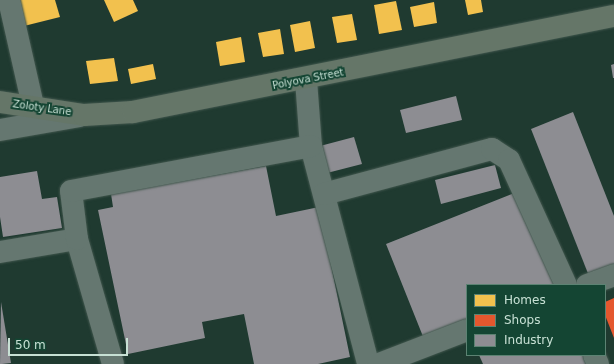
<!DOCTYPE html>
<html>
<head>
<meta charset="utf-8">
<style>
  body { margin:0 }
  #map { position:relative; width:614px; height:364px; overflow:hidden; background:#1f3a30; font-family:"DejaVu Sans",sans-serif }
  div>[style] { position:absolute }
  .homes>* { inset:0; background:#f2c14e }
  .shops>* { inset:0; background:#e4572e }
  .industry>* { inset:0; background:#8d8d92 }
  .roads { filter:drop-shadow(0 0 1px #41564d) drop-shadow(0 0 1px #41564d) }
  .minor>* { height:22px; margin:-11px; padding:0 11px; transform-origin:11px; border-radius:11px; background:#657770 }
  .major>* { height:22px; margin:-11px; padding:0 11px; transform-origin:11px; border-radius:11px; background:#657668 }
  span { translate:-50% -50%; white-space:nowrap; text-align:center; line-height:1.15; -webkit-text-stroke:4px #144533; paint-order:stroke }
  .street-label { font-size:10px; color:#c7e0d4 }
  .legend { position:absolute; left:466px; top:284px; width:140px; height:72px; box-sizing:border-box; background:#144533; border:1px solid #5c8373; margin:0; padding:5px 7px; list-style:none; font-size:12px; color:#c7e0d4 }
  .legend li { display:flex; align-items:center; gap:8px; height:20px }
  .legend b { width:20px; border:1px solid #5c8373 }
  .scale { position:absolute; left:8px; top:338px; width:120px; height:18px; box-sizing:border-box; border:2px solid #c7e0d4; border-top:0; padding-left:5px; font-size:12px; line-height:14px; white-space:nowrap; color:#c7e0d4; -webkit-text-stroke:3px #144533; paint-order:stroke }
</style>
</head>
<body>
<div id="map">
  <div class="homes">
    <div style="clip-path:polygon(18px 0,55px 0,60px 17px,24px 26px)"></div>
    <div style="clip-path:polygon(104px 0,133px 0,138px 11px,114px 22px)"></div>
    <div style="clip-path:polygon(465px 0,481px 0,483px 12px,468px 15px)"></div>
    <div style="clip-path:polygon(396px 1px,402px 30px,379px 34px,374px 5px)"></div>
    <div style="clip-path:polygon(434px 2px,437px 23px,414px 27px,410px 7px)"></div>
    <div style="clip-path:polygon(352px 14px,357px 40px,337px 43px,332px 17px)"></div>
    <div style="clip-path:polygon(310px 21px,315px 48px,295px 52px,290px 25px)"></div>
    <div style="clip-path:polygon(280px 29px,284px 54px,263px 57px,258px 33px)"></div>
    <div style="clip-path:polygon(241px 37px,245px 62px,220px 66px,216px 42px)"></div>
    <div style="clip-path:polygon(114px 58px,118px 81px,90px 84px,86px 61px)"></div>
    <div style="clip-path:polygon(153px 64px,156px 79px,131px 84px,128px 69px)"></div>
  </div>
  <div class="shops">
    <div style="clip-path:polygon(614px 298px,614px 338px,605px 315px,605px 302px)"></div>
  </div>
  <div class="industry">
    <div style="clip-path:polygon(614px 64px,614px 78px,613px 78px,611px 65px)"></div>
    <div style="clip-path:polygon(456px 96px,462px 120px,406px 133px,400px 110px)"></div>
    <div style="clip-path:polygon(573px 112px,614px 216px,614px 266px,589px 276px,531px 129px)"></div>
    <div style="clip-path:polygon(354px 137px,362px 164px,327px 173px,320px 146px)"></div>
    <div style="clip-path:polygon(495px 165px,501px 188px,441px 204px,435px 180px)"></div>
    <div style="clip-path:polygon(266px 166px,276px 216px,319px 207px,350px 357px,318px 364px,254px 364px,244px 314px,202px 322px,205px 338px,128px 354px,98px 210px,113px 207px,111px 194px)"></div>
    <div style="clip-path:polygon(37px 171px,42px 199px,57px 197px,62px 228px,3px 237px,0 217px,0 177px)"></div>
    <div style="clip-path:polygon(517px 192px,554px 285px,467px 285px,467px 322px,424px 339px,386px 244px)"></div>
    <div style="clip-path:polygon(1px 302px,11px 363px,2px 364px,0 364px)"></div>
    <div style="clip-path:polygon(479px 355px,592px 355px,595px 364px,483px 364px)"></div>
  </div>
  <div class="roads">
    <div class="minor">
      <div style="left:9px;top:0;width:109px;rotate:77.2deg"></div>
      <div style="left:306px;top:80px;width:66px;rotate:85.7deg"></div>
      <div style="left:311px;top:146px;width:225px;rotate:75.3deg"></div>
      <div style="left:0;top:130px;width:80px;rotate:-10deg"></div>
      <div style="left:324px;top:194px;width:174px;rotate:-15deg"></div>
      <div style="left:492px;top:149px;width:20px;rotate:33deg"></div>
      <div style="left:509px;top:160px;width:137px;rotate:65.5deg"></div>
      <div style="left:0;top:252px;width:78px;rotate:-9.6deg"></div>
      <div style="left:587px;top:285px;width:29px;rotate:-20deg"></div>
      <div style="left:594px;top:355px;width:10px;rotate:66deg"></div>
      <div style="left:113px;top:364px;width:130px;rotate:-106.1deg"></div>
      <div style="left:77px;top:239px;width:48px;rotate:-97.1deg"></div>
      <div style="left:71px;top:191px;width:244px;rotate:-10.6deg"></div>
      <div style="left:379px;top:364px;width:94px;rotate:-21.1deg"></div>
    </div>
    <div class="major">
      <div style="left:0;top:102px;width:85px;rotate:8.8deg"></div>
      <div style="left:84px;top:115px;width:49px;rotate:-3.5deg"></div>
      <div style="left:133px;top:112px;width:490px;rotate:-11.3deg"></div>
    </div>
  </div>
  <div class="street-label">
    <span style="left:308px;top:79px;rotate:-11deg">Polyova Street</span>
    <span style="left:42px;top:108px;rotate:8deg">Zoloty Lane</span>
  </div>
  <ul class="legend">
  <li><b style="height:11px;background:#f2c14e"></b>Homes</li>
  <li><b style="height:11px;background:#e4572e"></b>Shops</li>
  <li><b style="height:11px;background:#8d8d92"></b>Industry</li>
  </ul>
  <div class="scale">50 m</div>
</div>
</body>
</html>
